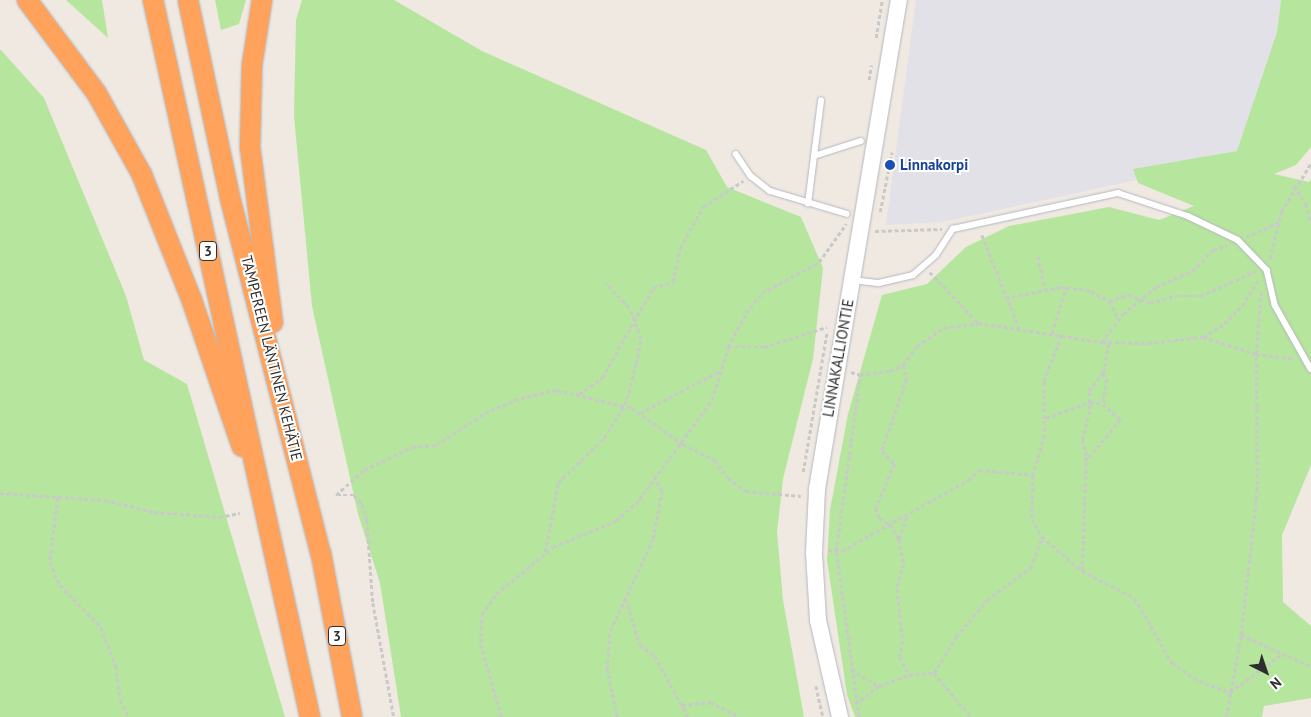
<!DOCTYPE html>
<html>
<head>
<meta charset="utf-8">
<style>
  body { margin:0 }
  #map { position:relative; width:1311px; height:717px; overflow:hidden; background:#efe9e1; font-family:"PT Sans",sans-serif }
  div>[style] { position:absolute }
  .industrial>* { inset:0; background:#e3e1e8 }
  .green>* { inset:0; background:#b6e59e }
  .path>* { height:2.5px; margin-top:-1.25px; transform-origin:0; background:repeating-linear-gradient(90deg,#c9c9c9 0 4px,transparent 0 6.5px) }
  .roads { filter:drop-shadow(0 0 1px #b4b7c1) drop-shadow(0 0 1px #b4b7c1) }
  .lane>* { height:5.5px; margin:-2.75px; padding:0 2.75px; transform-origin:2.75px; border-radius:2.75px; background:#fff }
  .secondary>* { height:16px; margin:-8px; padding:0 8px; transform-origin:8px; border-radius:8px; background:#fff }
  .highway>* { height:20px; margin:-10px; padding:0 10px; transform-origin:10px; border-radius:10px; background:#ffa35c }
  .dots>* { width:14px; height:14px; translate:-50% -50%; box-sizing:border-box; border:2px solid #fff; border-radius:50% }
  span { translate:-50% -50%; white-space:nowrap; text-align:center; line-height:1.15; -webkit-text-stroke:4px #fff; paint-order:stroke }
  .shield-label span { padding:1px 4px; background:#fff; border:1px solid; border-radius:4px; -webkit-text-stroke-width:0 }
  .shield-label { font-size:14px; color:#2e2e2e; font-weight:700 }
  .transit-label { font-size:15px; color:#164399; font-weight:700 }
  .left { translate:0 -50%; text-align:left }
  .street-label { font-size:15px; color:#2e2e2e }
  .north { position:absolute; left:1241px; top:647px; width:50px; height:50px; -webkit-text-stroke:4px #fff; paint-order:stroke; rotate:139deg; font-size:14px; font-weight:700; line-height:20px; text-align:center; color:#2e2e2e }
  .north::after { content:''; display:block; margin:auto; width:18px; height:22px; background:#2e2e2e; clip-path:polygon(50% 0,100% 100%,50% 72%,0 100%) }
</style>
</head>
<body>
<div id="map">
  <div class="industrial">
    <div style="clip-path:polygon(916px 0,1281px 0,1277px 32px,1235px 159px,942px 222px,886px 225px)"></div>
  </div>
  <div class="green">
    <div style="clip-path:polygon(66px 0,102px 0,108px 38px)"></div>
    <div style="clip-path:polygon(215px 0,246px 0,239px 24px,221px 30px)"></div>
    <div style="clip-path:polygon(302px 0,394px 0,482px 51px,706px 150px,727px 187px,801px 217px,823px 268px,813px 359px,783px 479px,777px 532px,783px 600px,804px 717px,401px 717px,380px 583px,358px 514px,312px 306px,294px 116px,296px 20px)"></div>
    <div style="clip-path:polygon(1281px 0,1311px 0,1311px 147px,1296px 165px,1274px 174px,1309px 182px,1311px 179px,1311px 465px,1282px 535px,1283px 602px,1311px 626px,1311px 698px,1264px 706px,1262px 717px,855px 717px,847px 695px,827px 560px,830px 510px,848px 414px,882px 295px,927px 284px,966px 247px,1009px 226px,1109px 207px,1159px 220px,1194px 206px,1138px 183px,1133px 169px,1237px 151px,1277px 32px)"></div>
    <div style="clip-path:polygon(0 49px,44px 98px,126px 296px,144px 360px,187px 384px,285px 717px,0 717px)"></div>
  </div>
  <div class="path">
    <div style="left:876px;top:38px;width:37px;rotate:-81deg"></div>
    <div style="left:869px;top:80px;width:15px;rotate:-82deg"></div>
    <div style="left:1294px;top:186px;width:22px;rotate:56deg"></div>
    <div style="left:1306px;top:204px;width:20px;rotate:75deg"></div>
    <div style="left:880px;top:212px;width:61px;rotate:-78.7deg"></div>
    <div style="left:875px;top:231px;width:67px;rotate:-1.7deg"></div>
    <div style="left:982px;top:235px;width:102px;rotate:68.2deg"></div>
    <div style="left:1246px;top:237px;width:36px;rotate:-24deg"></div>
    <div style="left:1038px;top:256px;width:33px;rotate:78deg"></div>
    <div style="left:1270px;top:259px;width:48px;rotate:-76.8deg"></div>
    <div style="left:1281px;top:212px;width:57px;rotate:-58.5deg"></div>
    <div style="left:930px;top:272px;width:70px;rotate:46.7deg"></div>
    <div style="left:1006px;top:298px;width:55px;rotate:-11.5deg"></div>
    <div style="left:1060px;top:287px;width:31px;rotate:7deg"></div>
    <div style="left:1091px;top:291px;width:21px;rotate:29deg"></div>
    <div style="left:1109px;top:301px;width:20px;rotate:-18deg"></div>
    <div style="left:1128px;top:295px;width:23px;rotate:20deg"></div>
    <div style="left:1150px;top:303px;width:26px;rotate:-16deg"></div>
    <div style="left:1175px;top:296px;width:25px"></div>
    <div style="left:1200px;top:296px;width:61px;rotate:-24.1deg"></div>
    <div style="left:1109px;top:301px;width:21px;rotate:61deg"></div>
    <div style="left:1052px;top:333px;width:48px;rotate:-73.1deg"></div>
    <div style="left:1062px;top:335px;width:50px;rotate:111deg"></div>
    <div style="left:1044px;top:382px;width:53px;rotate:88.9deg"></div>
    <div style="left:1045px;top:435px;width:42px;rotate:106.7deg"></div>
    <div style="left:1033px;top:475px;width:44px;rotate:91.3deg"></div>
    <div style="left:1032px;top:519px;width:21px;rotate:61deg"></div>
    <div style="left:1042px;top:537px;width:52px;rotate:40.4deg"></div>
    <div style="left:1082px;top:571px;width:59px;rotate:27deg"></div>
    <div style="left:1135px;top:598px;width:75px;rotate:60.4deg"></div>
    <div style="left:1172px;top:663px;width:32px;rotate:34deg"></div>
    <div style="left:1199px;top:681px;width:33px;rotate:20deg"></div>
    <div style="left:1230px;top:692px;width:63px;rotate:-36deg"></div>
    <div style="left:1203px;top:337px;width:25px;rotate:-32deg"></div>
    <div style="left:1224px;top:324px;width:25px;rotate:-45deg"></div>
    <div style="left:1242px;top:306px;width:32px;rotate:-58deg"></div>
    <div style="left:1102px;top:342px;width:35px;rotate:-53deg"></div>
    <div style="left:1123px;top:314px;width:43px;rotate:-39.3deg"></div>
    <div style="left:1156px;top:287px;width:39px;rotate:-24deg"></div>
    <div style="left:1192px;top:271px;width:30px;rotate:-45deg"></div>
    <div style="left:1213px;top:250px;width:15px;rotate:-20deg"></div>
    <div style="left:728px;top:347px;width:36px"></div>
    <div style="left:764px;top:347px;width:66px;rotate:-17.6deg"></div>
    <div style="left:903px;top:365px;width:15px;rotate:74deg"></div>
    <div style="left:907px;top:379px;width:76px;rotate:109.1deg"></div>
    <div style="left:882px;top:451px;width:18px;rotate:45deg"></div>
    <div style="left:895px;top:464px;width:48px;rotate:113.4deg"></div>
    <div style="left:876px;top:508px;width:10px;rotate:73deg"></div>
    <div style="left:879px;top:518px;width:13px;rotate:29deg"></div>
    <div style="left:890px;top:524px;width:17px;rotate:59deg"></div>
    <div style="left:899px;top:539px;width:25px;rotate:79deg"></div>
    <div style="left:904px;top:564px;width:26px;rotate:106deg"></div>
    <div style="left:897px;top:589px;width:52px;rotate:83.4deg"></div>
    <div style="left:903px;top:641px;width:16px;rotate:101deg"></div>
    <div style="left:900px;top:657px;width:20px;rotate:63deg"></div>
    <div style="left:851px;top:372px;width:9px;rotate:18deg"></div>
    <div style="left:860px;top:375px;width:30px;rotate:-8deg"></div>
    <div style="left:890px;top:371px;width:14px;rotate:-25deg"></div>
    <div style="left:903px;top:365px;width:24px;rotate:-54deg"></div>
    <div style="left:917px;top:346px;width:32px;rotate:-34deg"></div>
    <div style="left:944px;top:328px;width:34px;rotate:-8deg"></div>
    <div style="left:978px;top:323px;width:125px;rotate:8.7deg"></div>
    <div style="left:1102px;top:342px;width:46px;rotate:1.2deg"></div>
    <div style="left:1148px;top:343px;width:55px;rotate:-6.2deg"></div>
    <div style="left:1203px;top:337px;width:56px;rotate:17.8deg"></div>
    <div style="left:1256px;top:354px;width:39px;rotate:7deg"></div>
    <div style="left:1103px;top:373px;width:7px;rotate:56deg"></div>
    <div style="left:1107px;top:379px;width:25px;rotate:99deg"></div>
    <div style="left:579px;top:394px;width:28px;rotate:-35deg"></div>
    <div style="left:602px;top:378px;width:103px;rotate:-60.5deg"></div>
    <div style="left:653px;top:288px;width:21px;rotate:-17deg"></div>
    <div style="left:673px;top:282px;width:35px;rotate:-78deg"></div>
    <div style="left:680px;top:248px;width:47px;rotate:-60.7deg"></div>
    <div style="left:703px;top:207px;width:48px;rotate:-33deg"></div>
    <div style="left:640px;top:413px;width:90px;rotate:-27.7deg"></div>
    <div style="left:1046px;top:418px;width:47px;rotate:-20deg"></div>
    <div style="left:1090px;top:402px;width:13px;rotate:9deg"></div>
    <div style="left:1103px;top:404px;width:24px;rotate:42deg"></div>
    <div style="left:1121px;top:420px;width:54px;rotate:130.5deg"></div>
    <div style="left:803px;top:472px;width:143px;rotate:-80.3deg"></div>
    <div style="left:0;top:493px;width:105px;rotate:3.8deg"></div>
    <div style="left:105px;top:500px;width:50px;rotate:13.8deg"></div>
    <div style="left:154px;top:512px;width:65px;rotate:4.4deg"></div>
    <div style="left:219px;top:517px;width:21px;rotate:-11deg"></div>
    <div style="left:336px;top:495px;width:38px;rotate:-42deg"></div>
    <div style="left:364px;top:470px;width:53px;rotate:-25.6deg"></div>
    <div style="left:412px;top:447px;width:24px;rotate:-5deg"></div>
    <div style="left:436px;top:445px;width:59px;rotate:-33.1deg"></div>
    <div style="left:485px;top:413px;width:39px;rotate:-23deg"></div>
    <div style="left:521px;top:398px;width:37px;rotate:-13deg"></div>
    <div style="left:557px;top:390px;width:77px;rotate:13.5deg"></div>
    <div style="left:632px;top:408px;width:62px;rotate:35.2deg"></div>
    <div style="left:683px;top:444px;width:36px;rotate:27deg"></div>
    <div style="left:715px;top:460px;width:22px;rotate:54deg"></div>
    <div style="left:728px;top:478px;width:22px;rotate:36deg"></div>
    <div style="left:746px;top:491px;width:55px;rotate:5.2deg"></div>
    <div style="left:337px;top:495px;width:17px"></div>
    <div style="left:354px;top:495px;width:12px;rotate:48deg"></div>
    <div style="left:362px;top:504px;width:17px;rotate:73deg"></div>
    <div style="left:367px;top:520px;width:83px;rotate:85.9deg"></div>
    <div style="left:373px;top:603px;width:116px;rotate:79.6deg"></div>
    <div style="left:58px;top:498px;width:64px;rotate:97.1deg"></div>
    <div style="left:50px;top:562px;width:25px;rotate:67deg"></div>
    <div style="left:60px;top:585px;width:59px;rotate:45.7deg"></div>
    <div style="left:101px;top:627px;width:42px;rotate:69deg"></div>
    <div style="left:116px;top:666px;width:34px;rotate:83deg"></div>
    <div style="left:120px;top:700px;width:19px;rotate:62deg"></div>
    <div style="left:899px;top:539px;width:24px;rotate:-71deg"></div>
    <div style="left:828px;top:550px;width:14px;rotate:4deg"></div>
    <div style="left:842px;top:551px;width:145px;rotate:-29.4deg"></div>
    <div style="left:968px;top:480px;width:15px;rotate:-42deg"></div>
    <div style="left:979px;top:470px;width:54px;rotate:5.3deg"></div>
    <div style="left:545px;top:552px;width:70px;rotate:-79.3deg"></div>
    <div style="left:558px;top:483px;width:64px;rotate:-44.4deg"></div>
    <div style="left:604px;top:438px;width:39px;rotate:-58deg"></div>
    <div style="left:625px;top:405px;width:42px;rotate:-75deg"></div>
    <div style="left:636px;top:364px;width:25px;rotate:-79deg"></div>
    <div style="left:641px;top:339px;width:33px;rotate:-111deg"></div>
    <div style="left:629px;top:308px;width:34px;rotate:-133deg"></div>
    <div style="left:1082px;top:571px;width:115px;rotate:-88deg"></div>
    <div style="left:1086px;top:456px;width:16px;rotate:-104deg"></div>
    <div style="left:1082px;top:440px;width:32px;rotate:-76deg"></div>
    <div style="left:1090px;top:409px;width:18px;rotate:-93deg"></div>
    <div style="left:1089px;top:391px;width:23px;rotate:-52deg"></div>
    <div style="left:1103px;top:373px;width:31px;rotate:-79deg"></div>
    <div style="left:626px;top:599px;width:48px;rotate:73.1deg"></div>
    <div style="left:640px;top:645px;width:19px;rotate:36deg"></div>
    <div style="left:655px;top:656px;width:69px;rotate:61.6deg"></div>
    <div style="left:1241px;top:635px;width:77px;rotate:23.9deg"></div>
    <div style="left:851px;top:670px;width:32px;rotate:30deg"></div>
    <div style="left:934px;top:673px;width:57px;rotate:49.9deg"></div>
    <div style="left:816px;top:686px;width:32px;rotate:77deg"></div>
    <div style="left:855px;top:704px;width:30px;rotate:-37deg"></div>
    <div style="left:879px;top:686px;width:32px;rotate:-20deg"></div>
    <div style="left:909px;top:675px;width:25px;rotate:-5deg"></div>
    <div style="left:934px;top:673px;width:42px;rotate:-58.6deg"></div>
    <div style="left:956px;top:637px;width:48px;rotate:-50deg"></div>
    <div style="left:987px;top:600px;width:54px;rotate:-36.7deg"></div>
    <div style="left:1030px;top:568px;width:32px;rotate:-68deg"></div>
    <div style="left:682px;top:705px;width:28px;rotate:-6deg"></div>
    <div style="left:710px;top:702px;width:33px;rotate:27deg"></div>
    <div style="left:501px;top:717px;width:77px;rotate:-105.8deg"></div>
    <div style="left:480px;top:643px;width:28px;rotate:-86deg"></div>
    <div style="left:482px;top:615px;width:25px;rotate:-56deg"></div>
    <div style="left:496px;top:594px;width:74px;rotate:-39.5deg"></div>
    <div style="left:553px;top:547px;width:68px;rotate:-22.4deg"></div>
    <div style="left:616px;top:521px;width:31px;rotate:-42deg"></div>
    <div style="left:639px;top:500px;width:124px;rotate:-53.9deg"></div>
    <div style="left:712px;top:400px;width:55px;rotate:-73.2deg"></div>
    <div style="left:728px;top:347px;width:38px;rotate:-62deg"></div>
    <div style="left:746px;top:313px;width:26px;rotate:-51deg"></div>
    <div style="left:762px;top:293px;width:65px;rotate:-28.5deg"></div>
    <div style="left:819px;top:262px;width:47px;rotate:-54.6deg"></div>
    <div style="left:617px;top:717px;width:48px;rotate:-102deg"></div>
    <div style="left:607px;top:670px;width:39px;rotate:-86deg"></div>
    <div style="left:610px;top:631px;width:102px;rotate:-64.9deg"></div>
    <div style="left:653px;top:539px;width:49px;rotate:-79.4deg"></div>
    <div style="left:662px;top:491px;width:14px;rotate:-120deg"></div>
    <div style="left:859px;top:717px;width:168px;rotate:-97.9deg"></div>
    <div style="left:836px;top:551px;width:178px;rotate:-82.2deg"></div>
    <div style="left:1226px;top:717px;width:83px;rotate:-79.6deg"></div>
    <div style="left:1241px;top:635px;width:145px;rotate:-83.7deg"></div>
    <div style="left:1257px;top:491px;width:137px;rotate:-90.4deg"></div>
    <div style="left:1256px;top:354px;width:63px;rotate:-85.5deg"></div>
  </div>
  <div class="roads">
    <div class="lane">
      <div style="left:736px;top:154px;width:27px;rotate:56deg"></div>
      <div style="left:751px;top:176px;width:24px;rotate:38deg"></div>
      <div style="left:770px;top:191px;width:80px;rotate:16.6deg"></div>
      <div style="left:814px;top:156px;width:49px;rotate:-17.7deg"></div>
      <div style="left:808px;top:204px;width:104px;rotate:-82.8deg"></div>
      <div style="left:853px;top:280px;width:26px;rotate:7deg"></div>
      <div style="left:879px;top:283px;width:35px;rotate:-13deg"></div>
      <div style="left:913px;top:275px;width:30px;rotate:-41deg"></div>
      <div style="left:936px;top:255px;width:31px;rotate:-57deg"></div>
      <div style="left:953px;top:229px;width:169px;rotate:-12.3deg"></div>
      <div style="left:1118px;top:193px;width:74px;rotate:18.2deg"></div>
      <div style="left:1188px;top:216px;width:55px;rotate:25.6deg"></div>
      <div style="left:1238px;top:240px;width:42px;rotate:46deg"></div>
      <div style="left:1267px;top:270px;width:36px;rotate:77deg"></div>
      <div style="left:1275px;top:305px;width:73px;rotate:60.6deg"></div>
    </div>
    <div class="secondary">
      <div style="left:840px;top:717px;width:99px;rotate:-102.8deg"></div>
      <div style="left:818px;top:620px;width:67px;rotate:-93.4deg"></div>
      <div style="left:814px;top:553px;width:64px;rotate:-87.3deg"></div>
      <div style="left:817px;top:489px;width:496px;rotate:-80.5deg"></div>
    </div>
    <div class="highway">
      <div style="left:27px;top:0;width:117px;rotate:53.3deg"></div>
      <div style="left:97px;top:94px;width:93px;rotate:60.9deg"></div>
      <div style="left:142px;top:175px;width:132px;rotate:68.3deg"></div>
      <div style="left:191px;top:298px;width:157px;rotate:71.1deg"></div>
      <div style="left:153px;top:0;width:734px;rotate:77.65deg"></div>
      <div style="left:188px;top:0;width:207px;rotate:78deg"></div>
      <div style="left:231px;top:202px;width:363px;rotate:75.7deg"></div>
      <div style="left:321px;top:554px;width:166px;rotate:79.2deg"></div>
      <div style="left:262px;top:0;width:66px;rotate:98.7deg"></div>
      <div style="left:252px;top:65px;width:82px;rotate:91.4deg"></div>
      <div style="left:250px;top:147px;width:177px;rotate:82.6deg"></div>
    </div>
  </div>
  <div class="dots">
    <div style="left:890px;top:165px;background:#1a4fb4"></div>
  </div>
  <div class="shield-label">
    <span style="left:208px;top:251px">3</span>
    <span style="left:337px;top:636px">3</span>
  </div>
  <div class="transit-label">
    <span class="left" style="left:900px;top:165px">Linnakorpi</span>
  </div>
  <div class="street-label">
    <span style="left:272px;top:358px;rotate:76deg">TAMPEREEN LÄNTINEN KEHÄTIE</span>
    <span style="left:838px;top:358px;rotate:-80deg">LINNAKALLIONTIE</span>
  </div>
  <div class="north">N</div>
</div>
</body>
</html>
